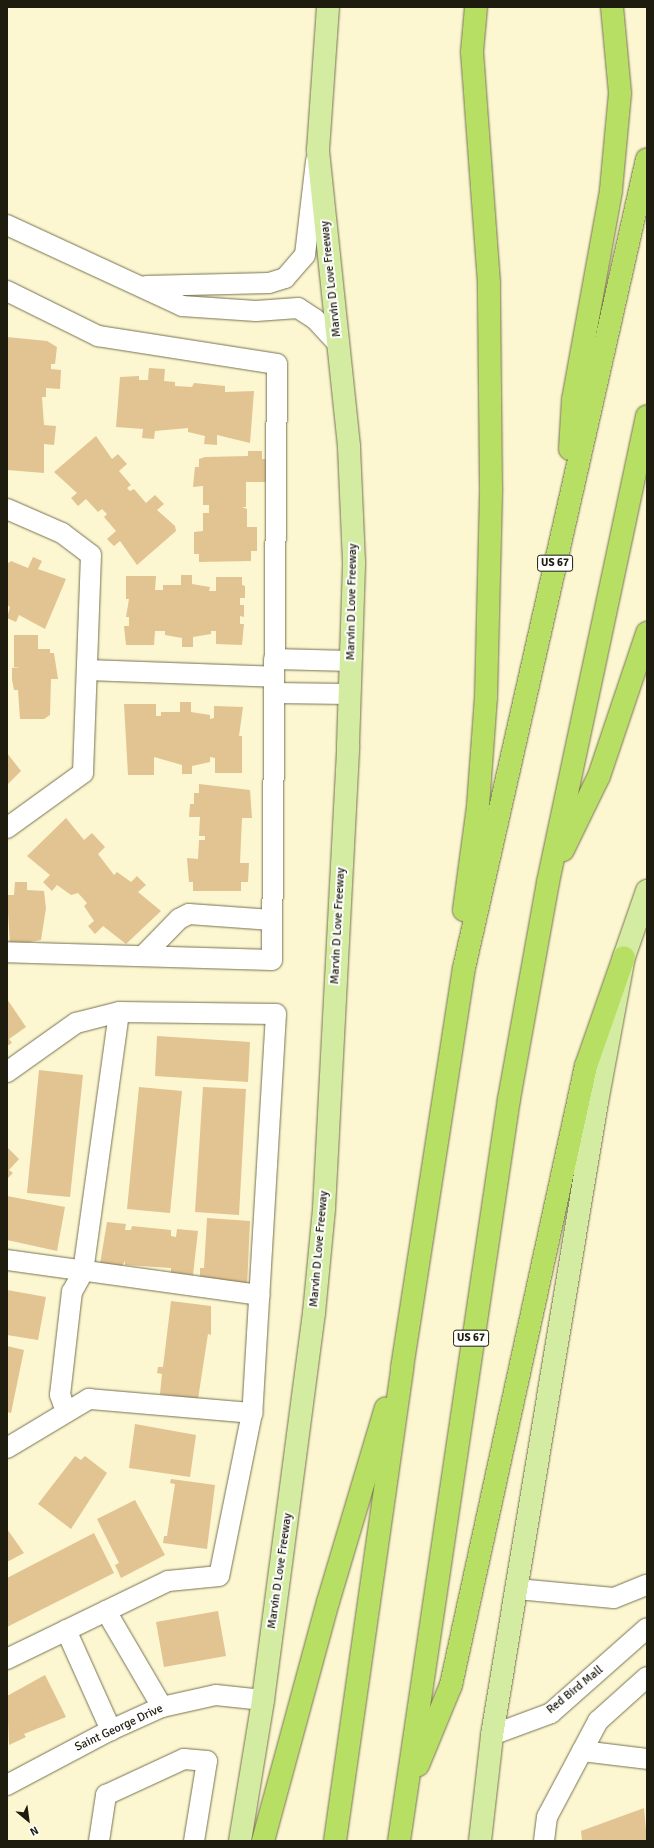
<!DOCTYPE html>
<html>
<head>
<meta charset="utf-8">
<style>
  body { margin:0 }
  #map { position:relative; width:654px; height:1848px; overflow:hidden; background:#fcf7d1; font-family:Signika,sans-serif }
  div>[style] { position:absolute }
  .building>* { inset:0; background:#e2c392 }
  .roads { filter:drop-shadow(0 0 1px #777250) drop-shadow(0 0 1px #777250) }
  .minor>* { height:20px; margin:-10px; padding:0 10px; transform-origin:10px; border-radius:10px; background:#fff }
  .major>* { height:22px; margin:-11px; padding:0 11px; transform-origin:11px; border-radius:11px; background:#d4eca1 }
  .highway>* { height:22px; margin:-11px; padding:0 11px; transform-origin:11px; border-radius:11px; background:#b7df63 }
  span { translate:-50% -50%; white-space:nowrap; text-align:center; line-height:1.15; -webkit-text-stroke:4px #fff; paint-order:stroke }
  .shield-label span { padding:1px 3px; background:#fff; border:1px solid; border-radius:3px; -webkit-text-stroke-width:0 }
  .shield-label { font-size:11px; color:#1e1c0e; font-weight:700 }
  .street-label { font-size:12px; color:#1e1c0e }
  .frame { position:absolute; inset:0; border:8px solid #1e1c0e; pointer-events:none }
  .north { position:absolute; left:8px; top:1800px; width:40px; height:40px; -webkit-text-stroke:3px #fff; paint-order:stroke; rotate:151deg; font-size:11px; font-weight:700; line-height:16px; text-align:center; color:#1e1c0e }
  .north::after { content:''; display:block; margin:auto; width:14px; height:18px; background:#1e1c0e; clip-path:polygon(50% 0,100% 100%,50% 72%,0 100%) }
</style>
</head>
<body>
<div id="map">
  <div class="building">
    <div style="clip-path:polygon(7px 337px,47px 341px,57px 347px,55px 364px,51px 364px,51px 369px,61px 370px,60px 389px,46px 388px,46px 397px,42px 397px,44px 425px,56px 426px,54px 445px,44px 444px,44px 473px,7px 470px)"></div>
    <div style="clip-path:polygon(149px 368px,165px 369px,164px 381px,175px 382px,175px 386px,192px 387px,194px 383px,225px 386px,225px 392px,254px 391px,250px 443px,217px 435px,217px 445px,204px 444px,205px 436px,188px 432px,188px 428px,155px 431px,154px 439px,142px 438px,143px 429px,116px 427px,120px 377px,139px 376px,139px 380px,148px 380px)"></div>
    <div style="clip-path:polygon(96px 436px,112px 459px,118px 454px,127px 464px,119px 471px,131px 485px,127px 488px,130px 491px,134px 489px,146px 503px,155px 495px,164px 504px,157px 510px,175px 526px,176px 531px,137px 565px,120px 541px,114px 546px,107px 539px,116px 531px,104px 517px,107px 514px,102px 509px,98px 512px,86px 499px,78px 506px,71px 498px,77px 493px,54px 472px)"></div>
    <div style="clip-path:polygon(248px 451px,262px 451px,262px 459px,271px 459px,271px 482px,246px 482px,246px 507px,242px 507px,247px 509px,247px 527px,257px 527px,257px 551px,251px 551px,251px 561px,199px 562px,199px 554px,194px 554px,194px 532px,203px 531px,203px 513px,209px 513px,209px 505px,203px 505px,203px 486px,193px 487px,195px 467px,199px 467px,199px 459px,205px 457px,248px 456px)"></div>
    <div style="clip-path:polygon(33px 557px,42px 561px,38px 569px,66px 579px,45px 629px,19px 615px,16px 622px,7px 618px,10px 607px,7px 605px,7px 564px,11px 561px,28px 568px)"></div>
    <div style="clip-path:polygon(181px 575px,192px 575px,192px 584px,210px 587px,209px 591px,216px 591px,216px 577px,242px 577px,242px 585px,245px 586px,245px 598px,240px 598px,240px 605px,244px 605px,244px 617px,240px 616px,240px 624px,244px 624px,242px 645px,216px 644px,216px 631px,211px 631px,211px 634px,193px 637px,193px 647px,182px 647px,182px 638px,165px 635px,165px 631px,155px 631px,154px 645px,126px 645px,124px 626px,129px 626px,129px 617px,126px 617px,129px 599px,126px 599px,126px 576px,156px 576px,155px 590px,163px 590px,163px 585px,181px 585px)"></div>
    <div style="clip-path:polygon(14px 635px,38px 635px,38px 649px,50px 649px,50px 653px,54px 653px,58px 679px,51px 679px,50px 715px,44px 719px,20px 719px,18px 690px,14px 690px,12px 680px,12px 668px,20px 667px,14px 667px)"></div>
    <div style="clip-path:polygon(180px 702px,191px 702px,191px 712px,210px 715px,210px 719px,214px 718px,214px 706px,243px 707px,239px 736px,242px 736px,242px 773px,215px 773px,215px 758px,210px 757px,210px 762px,192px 766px,192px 774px,182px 774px,182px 765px,154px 757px,154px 775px,128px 775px,124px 704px,156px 704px,156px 716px,161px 716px,161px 712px,180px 712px)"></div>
    <div style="clip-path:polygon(7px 753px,21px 771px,7px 785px)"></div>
    <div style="clip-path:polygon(199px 784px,250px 790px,252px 818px,242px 818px,240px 863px,249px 863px,248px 882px,241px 882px,241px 891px,193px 891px,193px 882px,189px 882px,187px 858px,198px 859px,199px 840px,205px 840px,205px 836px,199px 836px,200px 817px,189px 817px,190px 804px,194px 804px,194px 793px,199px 793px)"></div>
    <div style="clip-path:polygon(66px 818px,84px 840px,92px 833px,105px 847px,98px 854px,114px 875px,117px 872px,131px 882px,137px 876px,146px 885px,138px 892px,161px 911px,126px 944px,103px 926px,95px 934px,88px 926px,94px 921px,84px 906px,87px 903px,78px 893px,71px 895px,57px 885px,52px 891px,43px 882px,50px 875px,27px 856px)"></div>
    <div style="clip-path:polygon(15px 882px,27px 882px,27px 890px,44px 891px,46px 908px,41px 940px,10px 946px,7px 895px,14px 895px)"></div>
    <div style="clip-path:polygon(7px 999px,26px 1027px,9px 1039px,12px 1043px,7px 1046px)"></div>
    <div style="clip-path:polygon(157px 1036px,250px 1042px,248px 1082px,155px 1076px)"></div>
    <div style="clip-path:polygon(39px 1070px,83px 1075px,70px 1197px,27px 1193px)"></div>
    <div style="clip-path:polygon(139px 1087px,182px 1091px,170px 1213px,127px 1209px)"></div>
    <div style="clip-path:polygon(203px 1087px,246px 1089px,239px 1215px,195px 1212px)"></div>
    <div style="clip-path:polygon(7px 1147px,19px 1159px,9px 1170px,13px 1173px,7px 1179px)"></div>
    <div style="clip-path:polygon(7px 1196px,65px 1207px,57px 1251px,7px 1240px)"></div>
    <div style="clip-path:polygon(207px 1218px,250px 1221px,247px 1287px,200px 1281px,200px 1268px,204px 1268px)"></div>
    <div style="clip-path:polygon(107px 1222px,126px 1224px,125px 1230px,131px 1230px,132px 1226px,171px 1230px,171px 1236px,176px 1237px,177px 1229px,198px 1231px,193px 1275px,171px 1273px,171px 1268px,125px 1265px,125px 1261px,122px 1266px,100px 1264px)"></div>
    <div style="clip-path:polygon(7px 1290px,46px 1297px,38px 1340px,7px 1335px)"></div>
    <div style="clip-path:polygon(171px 1301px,211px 1306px,211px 1335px,208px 1334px,198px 1399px,160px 1394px,162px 1374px,157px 1373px,158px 1367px,163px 1367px)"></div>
    <div style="clip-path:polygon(7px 1346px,24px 1350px,11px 1413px,7px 1412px)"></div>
    <div style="clip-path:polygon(135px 1424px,196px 1435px,190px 1477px,129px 1468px)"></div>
    <div style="clip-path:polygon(75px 1456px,81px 1460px,85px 1456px,107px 1473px,71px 1529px,38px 1504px)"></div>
    <div style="clip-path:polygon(171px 1479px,215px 1485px,207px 1549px,163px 1543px,164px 1536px,167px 1536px,175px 1484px,170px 1483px)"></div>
    <div style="clip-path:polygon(135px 1500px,165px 1555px,121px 1578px,115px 1565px,119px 1563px,97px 1519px)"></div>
    <div style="clip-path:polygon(7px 1529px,24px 1553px,7px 1562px)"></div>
    <div style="clip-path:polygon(94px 1533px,114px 1573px,7px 1627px,7px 1578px)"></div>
    <div style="clip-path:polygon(218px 1611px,226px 1656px,164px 1667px,156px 1622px)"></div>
    <div style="clip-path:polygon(45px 1675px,66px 1717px,24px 1734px,26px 1737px,9px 1745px,7px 1696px)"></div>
    <div style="clip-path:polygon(644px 1808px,647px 1841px,582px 1841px,581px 1831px)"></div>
  </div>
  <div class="roads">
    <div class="minor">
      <div style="left:7px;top:225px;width:193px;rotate:24.8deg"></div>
      <div style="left:182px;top:306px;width:74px;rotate:3.9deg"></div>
      <div style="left:256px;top:311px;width:42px;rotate:-4.1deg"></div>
      <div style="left:298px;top:308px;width:20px;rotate:33deg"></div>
      <div style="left:315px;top:319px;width:34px;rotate:47deg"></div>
      <div style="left:146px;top:286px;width:123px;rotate:-1.4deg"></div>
      <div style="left:269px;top:283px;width:17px;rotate:-17deg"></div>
      <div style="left:285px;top:278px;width:30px;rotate:-49deg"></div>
      <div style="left:305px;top:255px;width:95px;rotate:-83.3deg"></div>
      <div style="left:7px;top:291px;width:102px;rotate:26.3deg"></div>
      <div style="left:98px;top:336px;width:181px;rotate:8.9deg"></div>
      <div style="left:277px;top:364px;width:596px;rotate:90.48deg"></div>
      <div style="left:272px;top:960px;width:265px;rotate:-178.3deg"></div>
      <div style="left:7px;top:509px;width:60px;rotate:23.6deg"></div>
      <div style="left:62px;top:533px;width:36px;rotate:37deg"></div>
      <div style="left:91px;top:555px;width:218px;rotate:92.1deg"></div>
      <div style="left:83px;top:773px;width:94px;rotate:144.1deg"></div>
      <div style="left:274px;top:659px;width:77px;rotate:1.5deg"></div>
      <div style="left:87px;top:670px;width:187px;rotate:2.1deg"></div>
      <div style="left:274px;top:693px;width:75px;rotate:0.8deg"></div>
      <div style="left:143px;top:956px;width:52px;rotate:-45.8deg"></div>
      <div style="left:179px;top:919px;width:11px;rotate:-27deg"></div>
      <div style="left:189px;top:914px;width:83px;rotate:4.1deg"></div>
      <div style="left:7px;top:1072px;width:85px;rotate:-35.4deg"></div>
      <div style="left:76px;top:1023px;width:44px;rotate:-14.3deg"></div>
      <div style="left:119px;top:1012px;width:157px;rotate:0.7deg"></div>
      <div style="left:276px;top:1014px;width:400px;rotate:93.4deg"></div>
      <div style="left:252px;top:1413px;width:166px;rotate:101.4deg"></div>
      <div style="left:219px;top:1576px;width:51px;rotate:174.4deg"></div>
      <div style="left:168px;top:1581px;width:179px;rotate:154.2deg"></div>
      <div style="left:7px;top:1260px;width:255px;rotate:7.9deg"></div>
      <div style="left:66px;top:1412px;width:18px;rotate:-109deg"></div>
      <div style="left:60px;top:1395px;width:104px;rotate:-83.4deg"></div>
      <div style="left:72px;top:1292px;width:23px;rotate:-61deg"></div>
      <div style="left:83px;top:1272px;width:262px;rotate:-82.1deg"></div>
      <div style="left:7px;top:1448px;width:96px;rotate:-30.9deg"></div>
      <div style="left:89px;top:1399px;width:164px;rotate:4.9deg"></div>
      <div style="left:517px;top:1589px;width:97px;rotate:5.3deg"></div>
      <div style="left:614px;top:1598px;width:35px;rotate:-22deg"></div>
      <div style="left:106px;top:1611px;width:111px;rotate:59.7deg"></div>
      <div style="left:66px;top:1630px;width:110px;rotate:65.8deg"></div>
      <div style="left:492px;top:1735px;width:63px;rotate:-20.4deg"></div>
      <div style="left:551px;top:1713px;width:128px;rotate:-41.5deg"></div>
      <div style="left:582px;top:1751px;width:65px;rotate:7deg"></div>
      <div style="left:7px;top:1785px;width:118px;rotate:-27.9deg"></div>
      <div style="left:111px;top:1730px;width:56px;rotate:-24.3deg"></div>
      <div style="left:162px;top:1707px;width:55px;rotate:-12.5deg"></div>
      <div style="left:216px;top:1695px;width:47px;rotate:6.1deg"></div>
      <div style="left:99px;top:1841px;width:47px;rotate:-81.3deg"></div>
      <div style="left:106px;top:1795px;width:86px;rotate:-24.8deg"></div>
      <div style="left:184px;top:1759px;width:23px;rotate:5deg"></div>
      <div style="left:207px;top:1761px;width:81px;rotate:99.2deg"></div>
      <div style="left:544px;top:1841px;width:24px;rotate:-83deg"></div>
      <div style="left:547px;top:1817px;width:109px;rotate:-62deg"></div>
      <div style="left:598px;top:1721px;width:66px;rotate:-41.9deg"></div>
    </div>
    <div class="major">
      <div style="left:240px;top:1841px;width:143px;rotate:-80.7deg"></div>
      <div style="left:263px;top:1700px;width:390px;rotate:-82.5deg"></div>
      <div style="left:314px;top:1313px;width:104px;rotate:-84.5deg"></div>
      <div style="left:324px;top:1209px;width:464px;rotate:-87deg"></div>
      <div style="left:348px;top:746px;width:184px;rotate:-88.1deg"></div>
      <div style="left:354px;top:562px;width:116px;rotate:-92.5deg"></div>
      <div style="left:349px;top:446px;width:298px;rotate:-96deg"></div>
      <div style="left:318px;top:150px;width:143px;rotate:-86deg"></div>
      <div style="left:480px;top:1841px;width:107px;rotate:-83.5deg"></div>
      <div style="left:492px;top:1735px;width:642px;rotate:-80.58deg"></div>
      <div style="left:597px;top:1102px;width:147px;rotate:-79.5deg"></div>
      <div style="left:624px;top:957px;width:70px;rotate:-70.8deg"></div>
    </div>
    <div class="highway">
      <div style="left:570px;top:449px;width:49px;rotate:-86.5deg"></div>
      <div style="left:573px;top:400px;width:213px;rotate:-79.7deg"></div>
      <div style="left:611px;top:190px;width:97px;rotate:-84.7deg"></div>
      <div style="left:620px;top:93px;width:86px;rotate:-95.3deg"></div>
      <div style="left:563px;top:850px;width:82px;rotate:-64.1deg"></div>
      <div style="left:599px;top:776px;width:151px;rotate:-71.4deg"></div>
      <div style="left:464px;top:910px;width:105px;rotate:-82.3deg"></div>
      <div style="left:478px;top:806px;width:108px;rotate:-85.8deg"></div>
      <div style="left:486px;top:698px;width:211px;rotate:-88.6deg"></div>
      <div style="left:491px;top:487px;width:204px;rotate:-90.6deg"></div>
      <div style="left:489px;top:283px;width:232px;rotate:-94.2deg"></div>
      <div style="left:472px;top:52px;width:45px;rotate:-84.9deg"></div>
      <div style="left:418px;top:1765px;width:87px;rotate:-67.6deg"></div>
      <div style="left:451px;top:1685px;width:634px;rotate:-77.7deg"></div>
      <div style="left:586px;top:1066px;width:115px;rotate:-70.8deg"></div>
      <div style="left:263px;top:1841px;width:248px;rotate:-74.8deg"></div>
      <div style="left:328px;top:1602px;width:202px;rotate:-73.4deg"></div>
      <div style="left:335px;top:1841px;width:478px;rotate:-81.9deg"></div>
      <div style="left:402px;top:1368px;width:405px;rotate:-81.2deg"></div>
      <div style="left:464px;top:968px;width:829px;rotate:-77.25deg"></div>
      <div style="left:399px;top:1841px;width:750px;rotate:-81.57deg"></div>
      <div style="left:509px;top:1099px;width:220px;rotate:-79.8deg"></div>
      <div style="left:548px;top:882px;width:476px;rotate:-78deg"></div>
    </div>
  </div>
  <div class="shield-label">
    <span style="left:555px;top:563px">US 67</span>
    <span style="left:471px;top:1338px">US 67</span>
  </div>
  <div class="street-label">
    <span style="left:331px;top:279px;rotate:-96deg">Marvin D Love Freeway</span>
    <span style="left:352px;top:602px;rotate:-89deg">Marvin D Love Freeway</span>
    <span style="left:338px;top:926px;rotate:-87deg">Marvin D Love Freeway</span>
    <span style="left:319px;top:1249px;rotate:-85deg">Marvin D Love Freeway</span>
    <span style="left:280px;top:1571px;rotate:-82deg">Marvin D Love Freeway</span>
    <span style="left:575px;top:1690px;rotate:-39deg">Red Bird Mall</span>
    <span style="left:119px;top:1728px;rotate:-25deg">Saint George Drive</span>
  </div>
  <div class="frame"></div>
  <div class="north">N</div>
</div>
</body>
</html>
